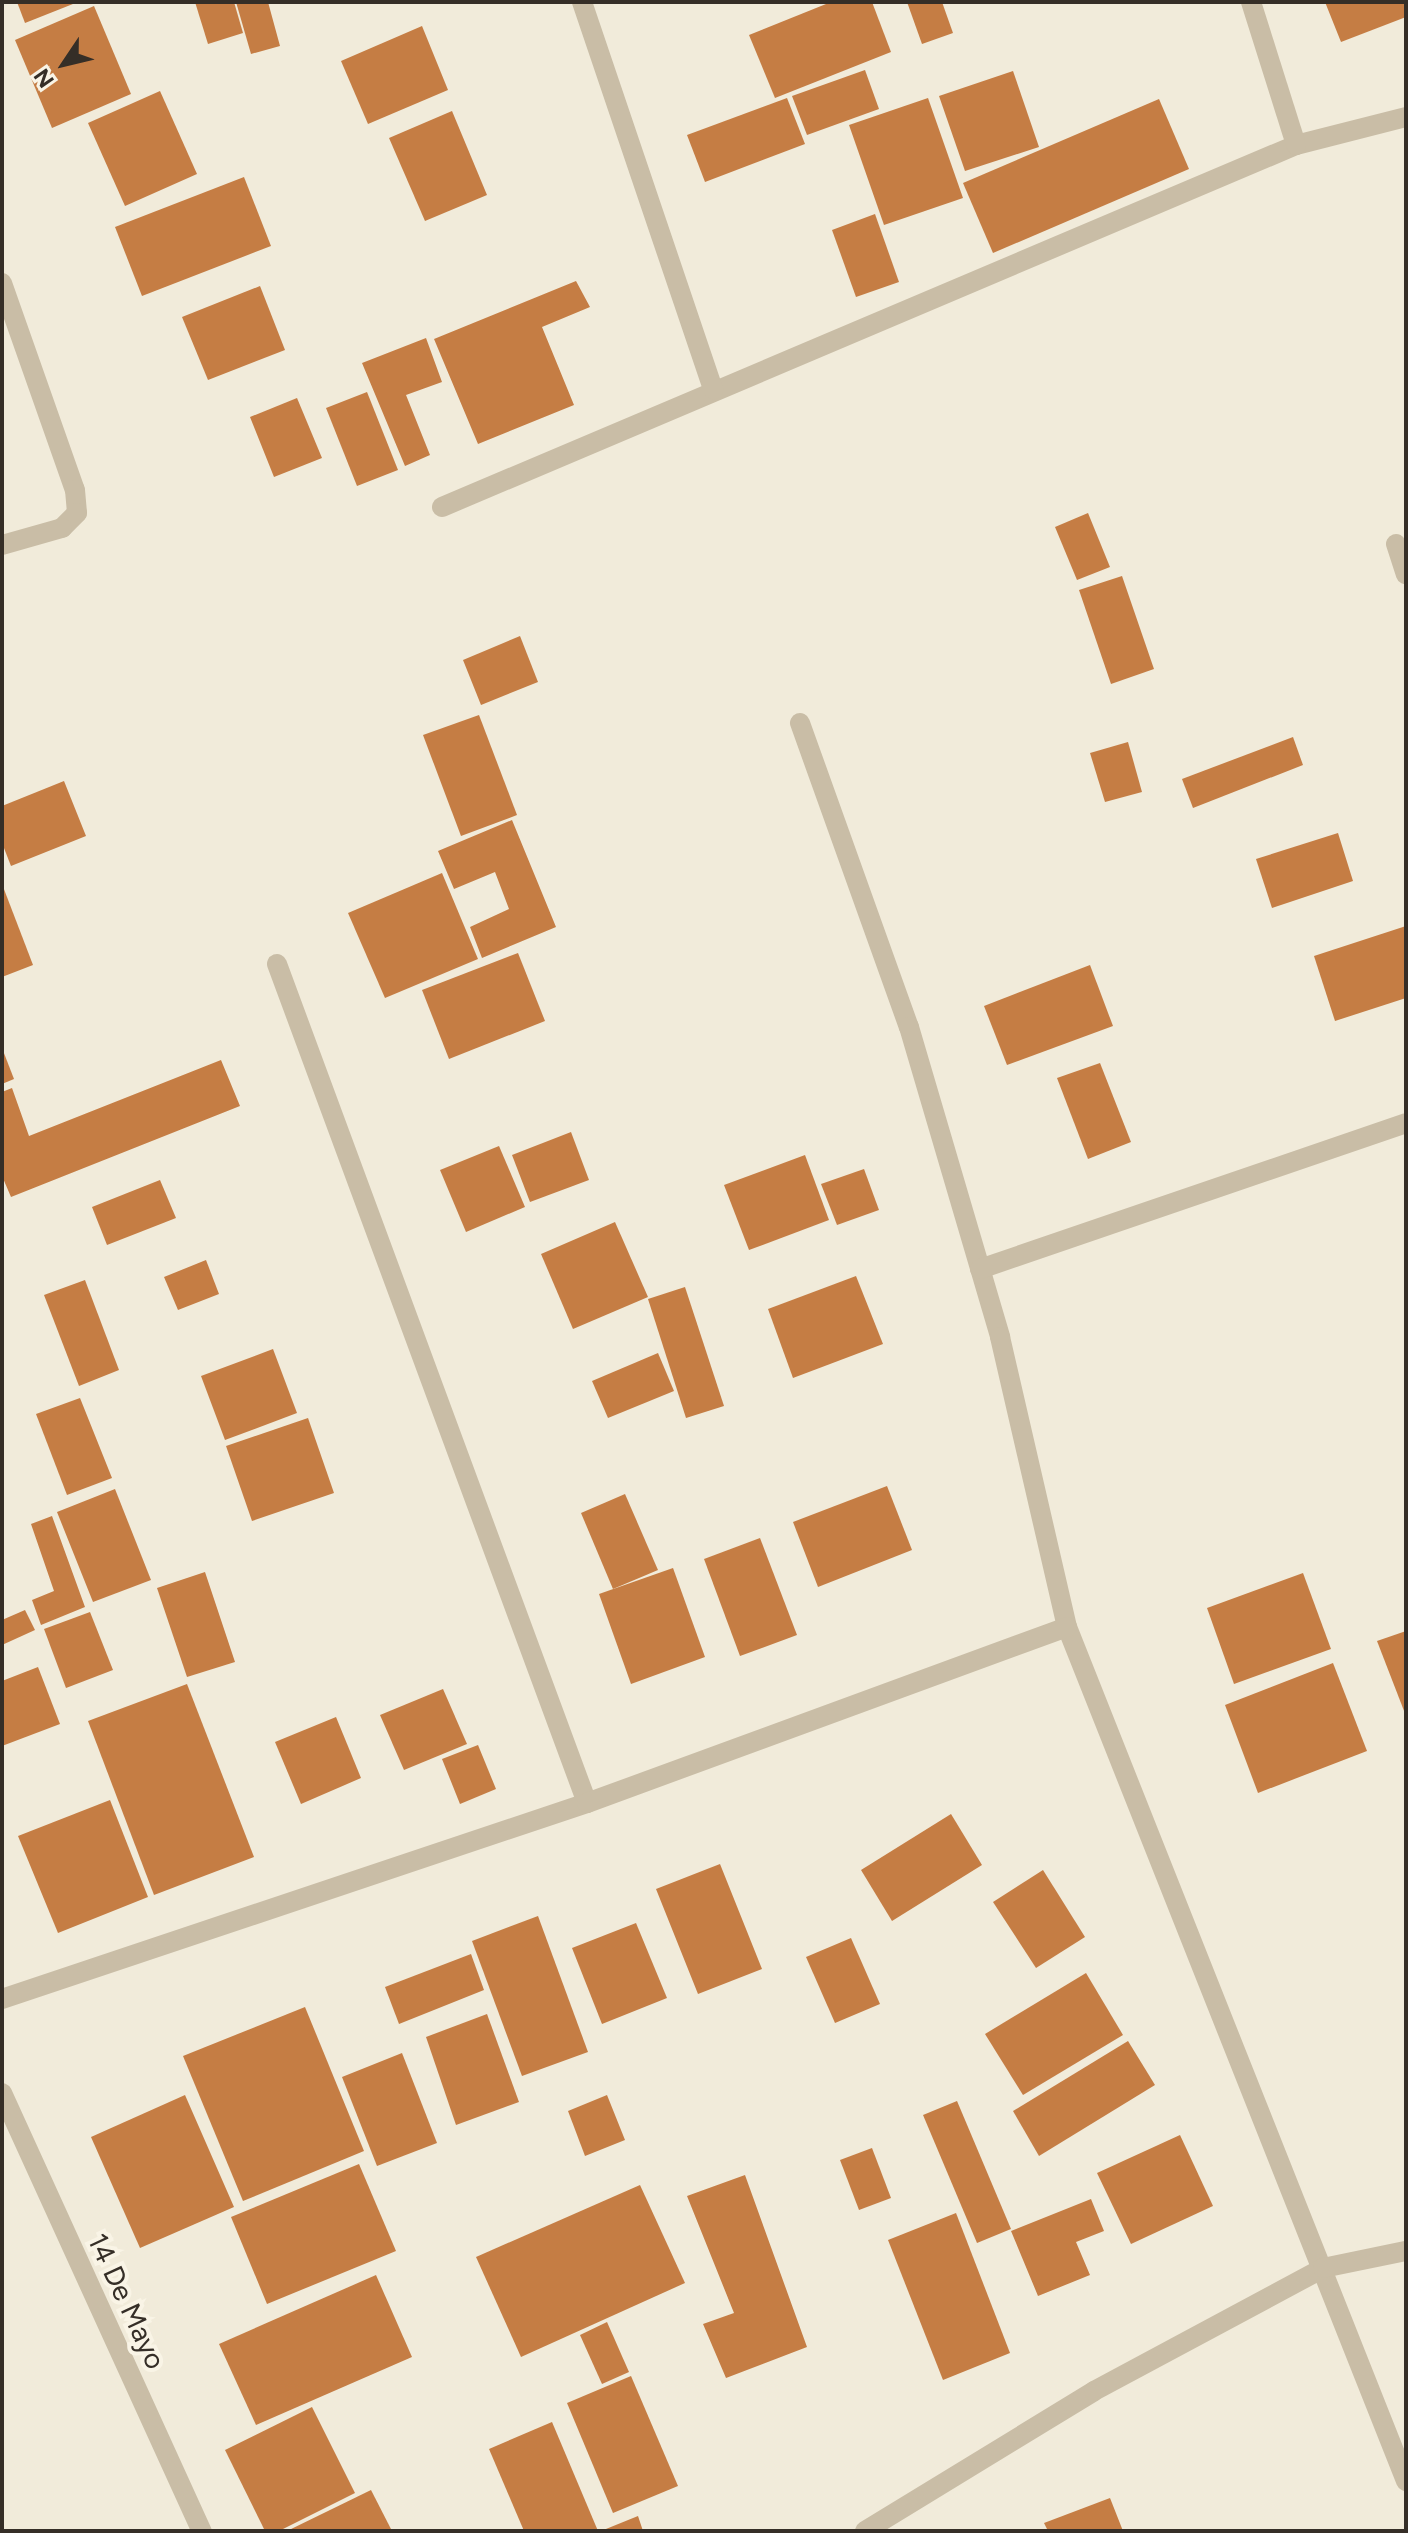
<!DOCTYPE html>
<html>
<head>
<meta charset="utf-8">
<style>
  body { margin:0 }
  #map { position:relative; width:1408px; height:2533px; overflow:hidden; background:#f1ebda; font-family:Figtree,sans-serif }
  div>[style] { position:absolute }
  .building>* { inset:0; background:#c57d44 }
  .lane>* { height:20px; margin:-10px; padding:0 10px; transform-origin:10px; border-radius:10px; background:#c9bda6 }
  .street>* { height:20px; margin:-10px; padding:0 10px; transform-origin:10px; border-radius:10px; background:#c9bda6 }
  span { translate:-50% -50%; white-space:nowrap; text-align:center; line-height:1.15; -webkit-text-stroke:8px #f9f4e6; paint-order:stroke }
  .street-label { font-size:28px; color:#352e27 }
  .frame { position:absolute; inset:0; border:4px solid #352e27; pointer-events:none }
  .north { position:absolute; left:24px; top:24px; width:80px; height:80px; -webkit-text-stroke:6px #f9f4e6; paint-order:stroke; rotate:235deg; font-size:22px; font-weight:700; line-height:32px; text-align:center; color:#352e27 }
  .north::after { content:''; display:block; margin:auto; width:28px; height:36px; background:#352e27; clip-path:polygon(50% 0,100% 100%,50% 72%,0 100%) }
</style>
</head>
<body>
<div id="map">
  <div class="building">
    <div style="clip-path:polygon(17px 2px,78px 2px,25px 23px)"></div>
    <div style="clip-path:polygon(195px 2px,234px 2px,243px 33px,208px 44px)"></div>
    <div style="clip-path:polygon(236px 2px,268px 2px,280px 46px,251px 54px)"></div>
    <div style="clip-path:polygon(831px 2px,872px 2px,891px 52px,775px 98px,749px 35px)"></div>
    <div style="clip-path:polygon(907px 2px,942px 2px,953px 33px,922px 44px)"></div>
    <div style="clip-path:polygon(1325px 2px,1406px 2px,1406px 17px,1341px 42px)"></div>
    <div style="clip-path:polygon(94px 6px,131px 94px,52px 128px,15px 40px)"></div>
    <div style="clip-path:polygon(422px 26px,448px 90px,368px 124px,341px 61px)"></div>
    <div style="clip-path:polygon(865px 70px,879px 109px,807px 135px,792px 96px)"></div>
    <div style="clip-path:polygon(1013px 71px,1039px 147px,965px 171px,939px 96px)"></div>
    <div style="clip-path:polygon(160px 91px,197px 174px,125px 206px,88px 123px)"></div>
    <div style="clip-path:polygon(787px 98px,805px 144px,705px 182px,687px 135px)"></div>
    <div style="clip-path:polygon(928px 98px,963px 198px,884px 225px,849px 125px)"></div>
    <div style="clip-path:polygon(1159px 99px,1189px 169px,993px 253px,963px 183px)"></div>
    <div style="clip-path:polygon(452px 111px,487px 195px,425px 221px,389px 138px)"></div>
    <div style="clip-path:polygon(244px 177px,271px 246px,142px 296px,115px 227px)"></div>
    <div style="clip-path:polygon(875px 214px,899px 282px,856px 297px,832px 230px)"></div>
    <div style="clip-path:polygon(576px 281px,590px 307px,542px 327px,574px 405px,478px 444px,434px 339px)"></div>
    <div style="clip-path:polygon(260px 286px,285px 350px,208px 380px,182px 317px)"></div>
    <div style="clip-path:polygon(426px 338px,442px 382px,406px 395px,430px 455px,405px 466px,362px 363px)"></div>
    <div style="clip-path:polygon(367px 392px,398px 470px,357px 486px,326px 408px)"></div>
    <div style="clip-path:polygon(297px 398px,322px 458px,274px 477px,250px 417px)"></div>
    <div style="clip-path:polygon(1088px 513px,1110px 567px,1077px 580px,1055px 527px)"></div>
    <div style="clip-path:polygon(1122px 576px,1154px 669px,1111px 684px,1079px 590px)"></div>
    <div style="clip-path:polygon(520px 636px,538px 682px,481px 705px,463px 660px)"></div>
    <div style="clip-path:polygon(479px 715px,517px 815px,461px 836px,423px 735px)"></div>
    <div style="clip-path:polygon(1293px 737px,1303px 765px,1193px 808px,1182px 779px)"></div>
    <div style="clip-path:polygon(1128px 742px,1142px 792px,1105px 802px,1090px 753px)"></div>
    <div style="clip-path:polygon(64px 781px,86px 836px,11px 866px,2px 843px,2px 806px)"></div>
    <div style="clip-path:polygon(512px 820px,556px 927px,482px 958px,470px 927px,509px 909px,495px 872px,454px 889px,438px 851px)"></div>
    <div style="clip-path:polygon(1338px 833px,1353px 881px,1272px 908px,1256px 859px)"></div>
    <div style="clip-path:polygon(442px 873px,478px 959px,385px 998px,348px 913px)"></div>
    <div style="clip-path:polygon(2px 884px,33px 965px,2px 977px)"></div>
    <div style="clip-path:polygon(1406px 926px,1406px 998px,1335px 1021px,1314px 956px)"></div>
    <div style="clip-path:polygon(518px 953px,545px 1021px,449px 1059px,422px 990px)"></div>
    <div style="clip-path:polygon(1090px 965px,1113px 1026px,1007px 1065px,984px 1006px)"></div>
    <div style="clip-path:polygon(2px 1048px,14px 1079px,2px 1084px)"></div>
    <div style="clip-path:polygon(221px 1060px,240px 1106px,11px 1197px,2px 1176px,2px 1092px,12px 1088px,29px 1136px)"></div>
    <div style="clip-path:polygon(1100px 1063px,1131px 1142px,1088px 1159px,1057px 1078px)"></div>
    <div style="clip-path:polygon(571px 1132px,589px 1180px,530px 1202px,512px 1155px)"></div>
    <div style="clip-path:polygon(499px 1146px,525px 1207px,466px 1232px,440px 1170px)"></div>
    <div style="clip-path:polygon(805px 1155px,829px 1220px,749px 1250px,724px 1185px)"></div>
    <div style="clip-path:polygon(864px 1169px,879px 1210px,837px 1225px,821px 1184px)"></div>
    <div style="clip-path:polygon(160px 1180px,176px 1218px,107px 1245px,92px 1207px)"></div>
    <div style="clip-path:polygon(615px 1222px,648px 1297px,573px 1329px,541px 1254px)"></div>
    <div style="clip-path:polygon(206px 1260px,219px 1294px,178px 1310px,164px 1277px)"></div>
    <div style="clip-path:polygon(856px 1276px,883px 1344px,793px 1378px,768px 1309px)"></div>
    <div style="clip-path:polygon(85px 1280px,119px 1370px,79px 1386px,44px 1295px)"></div>
    <div style="clip-path:polygon(685px 1287px,724px 1406px,686px 1418px,648px 1299px)"></div>
    <div style="clip-path:polygon(273px 1349px,297px 1413px,225px 1440px,201px 1376px)"></div>
    <div style="clip-path:polygon(658px 1353px,674px 1391px,608px 1418px,592px 1381px)"></div>
    <div style="clip-path:polygon(80px 1398px,112px 1478px,67px 1495px,36px 1414px)"></div>
    <div style="clip-path:polygon(308px 1418px,334px 1493px,252px 1521px,226px 1446px)"></div>
    <div style="clip-path:polygon(887px 1486px,912px 1550px,818px 1587px,793px 1522px)"></div>
    <div style="clip-path:polygon(115px 1489px,151px 1580px,93px 1602px,57px 1512px)"></div>
    <div style="clip-path:polygon(625px 1494px,658px 1570px,613px 1589px,581px 1513px)"></div>
    <div style="clip-path:polygon(52px 1516px,85px 1607px,41px 1625px,32px 1600px,54px 1591px,31px 1524px)"></div>
    <div style="clip-path:polygon(760px 1538px,797px 1635px,740px 1656px,704px 1559px)"></div>
    <div style="clip-path:polygon(673px 1568px,705px 1657px,631px 1684px,599px 1594px)"></div>
    <div style="clip-path:polygon(205px 1572px,235px 1662px,187px 1677px,157px 1588px)"></div>
    <div style="clip-path:polygon(1303px 1573px,1331px 1649px,1234px 1684px,1207px 1608px)"></div>
    <div style="clip-path:polygon(25px 1610px,35px 1630px,2px 1645px,2px 1620px)"></div>
    <div style="clip-path:polygon(90px 1612px,113px 1670px,66px 1688px,44px 1629px)"></div>
    <div style="clip-path:polygon(1406px 1631px,1406px 1716px,1377px 1641px)"></div>
    <div style="clip-path:polygon(1333px 1663px,1367px 1751px,1258px 1793px,1225px 1705px)"></div>
    <div style="clip-path:polygon(38px 1667px,60px 1724px,2px 1746px,2px 1681px)"></div>
    <div style="clip-path:polygon(187px 1684px,254px 1857px,154px 1895px,88px 1721px)"></div>
    <div style="clip-path:polygon(443px 1689px,467px 1744px,404px 1770px,380px 1715px)"></div>
    <div style="clip-path:polygon(336px 1717px,361px 1778px,301px 1804px,275px 1742px)"></div>
    <div style="clip-path:polygon(478px 1745px,496px 1789px,460px 1804px,442px 1759px)"></div>
    <div style="clip-path:polygon(110px 1800px,148px 1897px,58px 1933px,18px 1836px)"></div>
    <div style="clip-path:polygon(951px 1814px,982px 1865px,892px 1921px,861px 1870px)"></div>
    <div style="clip-path:polygon(720px 1864px,762px 1969px,698px 1994px,656px 1889px)"></div>
    <div style="clip-path:polygon(1043px 1870px,1085px 1937px,1036px 1968px,993px 1902px)"></div>
    <div style="clip-path:polygon(538px 1916px,588px 2052px,522px 2076px,472px 1941px)"></div>
    <div style="clip-path:polygon(636px 1923px,667px 1998px,602px 2024px,572px 1948px)"></div>
    <div style="clip-path:polygon(851px 1938px,880px 2004px,835px 2023px,806px 1957px)"></div>
    <div style="clip-path:polygon(471px 1954px,484px 1990px,399px 2024px,385px 1987px)"></div>
    <div style="clip-path:polygon(1086px 1973px,1123px 2035px,1023px 2095px,985px 2034px)"></div>
    <div style="clip-path:polygon(305px 2007px,364px 2151px,243px 2201px,183px 2056px)"></div>
    <div style="clip-path:polygon(487px 2014px,519px 2102px,456px 2125px,426px 2037px)"></div>
    <div style="clip-path:polygon(1128px 2041px,1155px 2085px,1039px 2156px,1013px 2111px)"></div>
    <div style="clip-path:polygon(402px 2053px,437px 2143px,377px 2166px,342px 2077px)"></div>
    <div style="clip-path:polygon(185px 2095px,234px 2207px,140px 2248px,91px 2137px)"></div>
    <div style="clip-path:polygon(607px 2095px,625px 2140px,585px 2156px,568px 2111px)"></div>
    <div style="clip-path:polygon(957px 2101px,1011px 2229px,977px 2243px,923px 2115px)"></div>
    <div style="clip-path:polygon(1180px 2135px,1213px 2206px,1131px 2244px,1097px 2173px)"></div>
    <div style="clip-path:polygon(872px 2148px,891px 2198px,859px 2210px,840px 2160px)"></div>
    <div style="clip-path:polygon(359px 2164px,396px 2251px,267px 2304px,231px 2217px)"></div>
    <div style="clip-path:polygon(745px 2175px,807px 2347px,726px 2378px,703px 2324px,734px 2313px,687px 2196px)"></div>
    <div style="clip-path:polygon(640px 2185px,685px 2283px,521px 2357px,476px 2257px)"></div>
    <div style="clip-path:polygon(1091px 2199px,1104px 2231px,1076px 2242px,1090px 2275px,1038px 2296px,1011px 2231px)"></div>
    <div style="clip-path:polygon(956px 2213px,1010px 2353px,943px 2380px,888px 2240px)"></div>
    <div style="clip-path:polygon(376px 2275px,412px 2357px,256px 2425px,219px 2344px)"></div>
    <div style="clip-path:polygon(607px 2322px,629px 2372px,602px 2384px,580px 2335px)"></div>
    <div style="clip-path:polygon(631px 2376px,678px 2486px,613px 2513px,567px 2403px)"></div>
    <div style="clip-path:polygon(312px 2407px,355px 2493px,279px 2531px,265px 2531px,225px 2450px)"></div>
    <div style="clip-path:polygon(552px 2422px,598px 2531px,524px 2531px,489px 2449px)"></div>
    <div style="clip-path:polygon(371px 2490px,392px 2531px,287px 2531px)"></div>
    <div style="clip-path:polygon(1110px 2498px,1123px 2531px,1048px 2531px,1044px 2523px)"></div>
    <div style="clip-path:polygon(638px 2516px,643px 2531px,601px 2531px)"></div>
  </div>
  <div class="lane">
    <div style="left:442px;top:507px;width:928px;rotate:-22.97deg"></div>
    <div style="left:1296px;top:145px;width:114px;rotate:-14.3deg"></div>
  </div>
  <div class="street">
    <div style="left:582px;top:2px;width:409px;rotate:71.3deg"></div>
    <div style="left:1251px;top:2px;width:150px;rotate:72.5deg"></div>
    <div style="left:2px;top:283px;width:219px;rotate:70.6deg"></div>
    <div style="left:75px;top:490px;width:23px;rotate:85deg"></div>
    <div style="left:77px;top:513px;width:21px;rotate:135deg"></div>
    <div style="left:62px;top:528px;width:62px;rotate:164.2deg"></div>
    <div style="left:1396px;top:544px;width:32px;rotate:72deg"></div>
    <div style="left:800px;top:723px;width:323px;rotate:70.3deg"></div>
    <div style="left:909px;top:1027px;width:323px;rotate:73.6deg"></div>
    <div style="left:1000px;top:1337px;width:298px;rotate:77deg"></div>
    <div style="left:1067px;top:1627px;width:919px;rotate:68.35deg"></div>
    <div style="left:277px;top:964px;width:894px;rotate:69.72deg"></div>
    <div style="left:980px;top:1269px;width:450px;rotate:-18.9deg"></div>
    <div style="left:2px;top:1999px;width:617px;rotate:-18.52deg"></div>
    <div style="left:587px;top:1803px;width:511px;rotate:-20.14deg"></div>
    <div style="left:2px;top:2093px;width:482px;rotate:65.5deg"></div>
    <div style="left:865px;top:2531px;width:268px;rotate:-31.4deg"></div>
    <div style="left:1094px;top:2391px;width:260px;rotate:-28.2deg"></div>
    <div style="left:1323px;top:2268px;width:85px;rotate:-11.6deg"></div>
  </div>
  <div class="street-label">
    <span style="left:127px;top:2301px;rotate:65deg">14 De Mayo</span>
  </div>
  <div class="frame"></div>
  <div class="north">N</div>
</div>
</body>
</html>
